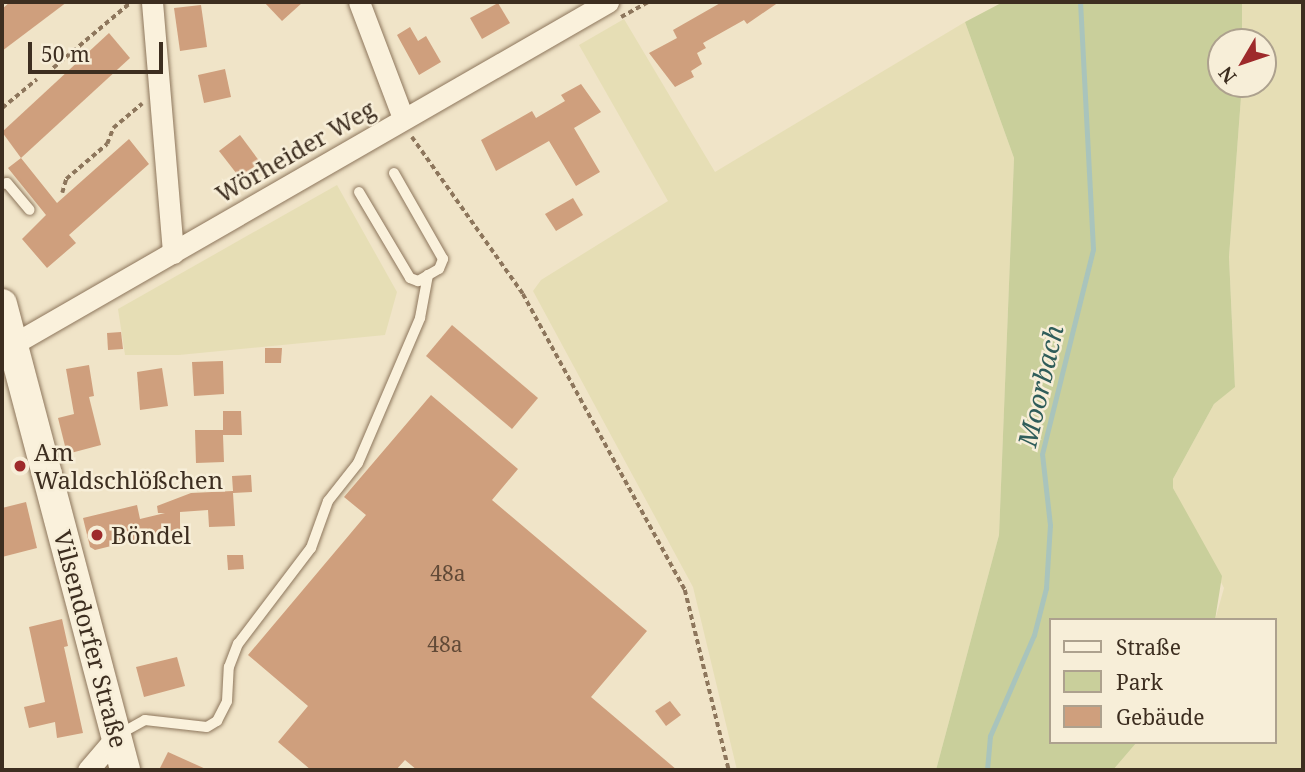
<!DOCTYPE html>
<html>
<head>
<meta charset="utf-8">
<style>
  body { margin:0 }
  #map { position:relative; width:1305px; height:772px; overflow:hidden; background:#f0e4c8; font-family:"Noto Serif",serif }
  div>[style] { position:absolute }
  .farmland>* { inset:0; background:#e6deb5 }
  .green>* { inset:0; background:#c9cf9b }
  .stream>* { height:5px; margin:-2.5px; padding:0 2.5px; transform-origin:2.5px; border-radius:2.5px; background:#a9c4bc }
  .building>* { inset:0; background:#cf9f7d }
  .path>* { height:3.5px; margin-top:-1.75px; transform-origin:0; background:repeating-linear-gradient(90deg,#8d765c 0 5px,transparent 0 8.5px) }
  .roads { filter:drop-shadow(0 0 2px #8d765c) drop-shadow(0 0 2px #8d765c) }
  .lane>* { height:10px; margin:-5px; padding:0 5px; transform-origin:5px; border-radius:5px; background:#faf1dc }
  .street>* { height:21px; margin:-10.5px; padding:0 10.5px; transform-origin:10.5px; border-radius:10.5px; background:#faf1dc }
  .secondary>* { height:30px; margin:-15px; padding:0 15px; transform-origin:15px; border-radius:15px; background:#faf1dc }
  .dots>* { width:19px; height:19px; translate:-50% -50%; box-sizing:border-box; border:4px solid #f7eed8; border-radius:50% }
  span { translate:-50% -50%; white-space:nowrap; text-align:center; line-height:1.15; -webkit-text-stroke:5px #f7eed8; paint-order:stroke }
  .number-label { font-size:21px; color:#624a37 }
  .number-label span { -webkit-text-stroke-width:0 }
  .street-label { font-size:24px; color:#3d2e20 }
  .poi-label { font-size:24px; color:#3d2e20 }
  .left { translate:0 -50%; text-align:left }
  .water-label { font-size:26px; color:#2f5d5a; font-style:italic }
  .frame { position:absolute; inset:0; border:4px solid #3d2e20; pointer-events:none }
  .legend { position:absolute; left:1049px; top:618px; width:228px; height:126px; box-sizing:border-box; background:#f7eed8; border:2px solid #ada18e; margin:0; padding:9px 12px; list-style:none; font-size:21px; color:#3d2e20 }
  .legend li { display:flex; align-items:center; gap:14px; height:35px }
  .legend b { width:35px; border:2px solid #ada18e }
  .north { position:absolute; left:1207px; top:28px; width:70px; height:70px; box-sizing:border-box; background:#f7eed8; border:2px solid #ada18e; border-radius:50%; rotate:231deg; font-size:19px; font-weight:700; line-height:28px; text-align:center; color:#3d2e20 }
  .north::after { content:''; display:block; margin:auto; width:24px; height:32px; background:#9e2a2b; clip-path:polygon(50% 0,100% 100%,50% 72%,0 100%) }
  .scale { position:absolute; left:28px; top:42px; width:135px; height:32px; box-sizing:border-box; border:4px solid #3d2e20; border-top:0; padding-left:9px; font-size:21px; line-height:24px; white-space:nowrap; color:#3d2e20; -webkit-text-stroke:5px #f7eed8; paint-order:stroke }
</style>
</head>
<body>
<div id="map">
  <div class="farmland">
    <div style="clip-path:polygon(1242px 2px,1303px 2px,1303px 770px,1113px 770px,1137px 742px,1275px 742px,1275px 620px,1215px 620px,1224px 588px,1173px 488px,1173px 479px,1214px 404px,1235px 386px,1229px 257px,1242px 84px,1263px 84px,1263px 42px,1242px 42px)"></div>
    <div style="clip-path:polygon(624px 19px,715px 172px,965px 22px,1014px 158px,999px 535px,936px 770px,737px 770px,693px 587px,533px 291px,541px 280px,668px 201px,579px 45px)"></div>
    <div style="clip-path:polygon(337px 185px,397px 292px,385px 335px,179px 355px,125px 355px,118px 309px)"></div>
  </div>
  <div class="green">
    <div style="clip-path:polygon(1003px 2px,1242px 2px,1242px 42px,1221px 42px,1221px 84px,1242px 84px,1229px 257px,1235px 387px,1214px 404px,1173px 479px,1173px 488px,1222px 576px,1215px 620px,1051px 620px,1051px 742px,1137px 742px,1113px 770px,936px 770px,999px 535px,1014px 158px,965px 22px)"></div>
  </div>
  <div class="stream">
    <div style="left:987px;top:770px;width:34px;rotate:-85deg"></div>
    <div style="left:990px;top:736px;width:110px;rotate:-66.5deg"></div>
    <div style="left:1034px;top:635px;width:49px;rotate:-75.7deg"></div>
    <div style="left:1046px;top:588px;width:63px;rotate:-86.4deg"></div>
    <div style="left:1050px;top:525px;width:71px;rotate:-96.4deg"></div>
    <div style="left:1042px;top:454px;width:211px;rotate:-76deg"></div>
    <div style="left:1093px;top:249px;width:247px;rotate:-93deg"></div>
  </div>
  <div class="building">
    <div style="clip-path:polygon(10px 2px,67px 2px,2px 51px,2px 9px)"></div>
    <div style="clip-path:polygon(264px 2px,303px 2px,282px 21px)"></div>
    <div style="clip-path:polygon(722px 2px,779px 2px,747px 24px,744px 20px,703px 43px,706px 48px,697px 53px,702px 64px,691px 71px,694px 77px,675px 87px,649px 53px,677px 38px,673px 30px)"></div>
    <div style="clip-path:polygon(498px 3px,510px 23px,482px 39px,470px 18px)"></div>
    <div style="clip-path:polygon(201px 5px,207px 47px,180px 51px,174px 8px)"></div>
    <div style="clip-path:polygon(410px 27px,418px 41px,426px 36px,441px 62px,419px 75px,397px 35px)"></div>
    <div style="clip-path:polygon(109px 33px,130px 58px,21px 158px,2px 132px)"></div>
    <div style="clip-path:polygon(225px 69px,231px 97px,204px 103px,198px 75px)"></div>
    <div style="clip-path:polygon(581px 84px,601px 112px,574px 128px,600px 172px,576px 186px,549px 141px,496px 171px,481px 140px,532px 111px,536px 118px,565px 101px,561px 95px)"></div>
    <div style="clip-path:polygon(240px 135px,260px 162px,240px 178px,219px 151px)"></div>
    <div style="clip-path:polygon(129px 139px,149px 164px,69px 235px,76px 243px,47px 268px,22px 239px,46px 215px,8px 168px,21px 158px,57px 203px)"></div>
    <div style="clip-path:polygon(573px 198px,583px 215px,556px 231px,545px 214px)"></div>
    <div style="clip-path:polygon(452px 325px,538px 398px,512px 429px,426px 356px)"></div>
    <div style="clip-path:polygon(121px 332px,123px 349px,108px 350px,107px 333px)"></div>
    <div style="clip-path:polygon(265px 348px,282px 348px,281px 363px,265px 363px)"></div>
    <div style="clip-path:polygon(223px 361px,224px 394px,194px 396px,192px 362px)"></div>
    <div style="clip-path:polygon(89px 365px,94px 396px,89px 397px,101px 445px,67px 454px,58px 418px,74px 414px,66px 369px)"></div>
    <div style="clip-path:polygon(162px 368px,168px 406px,140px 410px,137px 372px)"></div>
    <div style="clip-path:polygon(431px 395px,518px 469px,492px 500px,647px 631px,591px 697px,677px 770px,417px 770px,405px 760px,396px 770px,311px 770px,278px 742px,308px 706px,248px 655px,366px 515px,344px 497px)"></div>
    <div style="clip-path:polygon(223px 411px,241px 411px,242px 435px,223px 435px,224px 462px,196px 463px,195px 430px,223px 430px)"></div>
    <div style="clip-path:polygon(251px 475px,252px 492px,233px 493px,235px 526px,209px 527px,208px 510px,180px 512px,180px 529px,95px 550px,90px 547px,83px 518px,137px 505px,140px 519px,165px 513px,158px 513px,157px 506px,191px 493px,233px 491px,232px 476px)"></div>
    <div style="clip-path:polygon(26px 502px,37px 548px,2px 557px,2px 508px)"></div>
    <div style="clip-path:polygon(227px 555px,243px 555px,244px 569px,228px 570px)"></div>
    <div style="clip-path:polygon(62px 619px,68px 646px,64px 647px,83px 733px,57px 738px,55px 722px,29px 728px,24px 707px,45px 702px,29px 627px)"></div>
    <div style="clip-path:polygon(177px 657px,185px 686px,144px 697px,136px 667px)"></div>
    <div style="clip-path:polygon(670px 701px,681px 715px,666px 726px,655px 711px)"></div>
    <div style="clip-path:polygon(168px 752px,208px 770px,159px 770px)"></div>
  </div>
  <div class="path">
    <div style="left:621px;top:17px;width:31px;rotate:-29deg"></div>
    <div style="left:53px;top:68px;width:102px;rotate:-40.2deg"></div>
    <div style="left:2px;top:108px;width:45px;rotate:-39.6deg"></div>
    <div style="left:412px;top:137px;width:192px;rotate:54.7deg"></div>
    <div style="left:523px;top:294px;width:337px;rotate:61.3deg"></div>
    <div style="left:685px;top:590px;width:185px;rotate:76.3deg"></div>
    <div style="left:62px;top:193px;width:15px;rotate:-74deg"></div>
    <div style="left:66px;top:179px;width:54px;rotate:-40.5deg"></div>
    <div style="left:107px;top:144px;width:17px;rotate:-69deg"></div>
    <div style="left:113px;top:128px;width:38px;rotate:-40deg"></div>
  </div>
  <div class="roads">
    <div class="lane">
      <div style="left:2px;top:184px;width:5px;rotate:-11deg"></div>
      <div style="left:7px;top:183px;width:35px;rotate:50deg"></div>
      <div style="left:359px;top:192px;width:100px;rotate:59.3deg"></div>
      <div style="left:410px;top:278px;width:9px;rotate:21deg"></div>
      <div style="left:418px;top:281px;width:24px;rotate:-30deg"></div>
      <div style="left:439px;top:269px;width:11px;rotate:-68deg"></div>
      <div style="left:443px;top:259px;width:99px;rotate:-119.7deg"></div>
      <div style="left:118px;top:735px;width:31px;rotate:-29deg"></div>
      <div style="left:145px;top:720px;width:62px;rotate:6.4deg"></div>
      <div style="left:207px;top:727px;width:12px;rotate:-31deg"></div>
      <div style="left:217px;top:721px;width:22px;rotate:-63deg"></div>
      <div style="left:227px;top:701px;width:34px;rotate:-87deg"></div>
      <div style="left:229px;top:667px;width:25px;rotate:-69deg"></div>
      <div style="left:238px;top:644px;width:121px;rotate:-52.8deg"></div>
      <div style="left:311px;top:548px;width:50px;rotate:-70.1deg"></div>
      <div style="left:328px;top:501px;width:48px;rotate:-51.7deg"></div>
      <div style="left:358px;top:463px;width:158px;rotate:-66.8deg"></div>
      <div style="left:420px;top:318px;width:44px;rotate:-79.5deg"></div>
    </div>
    <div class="street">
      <div style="left:152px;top:2px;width:252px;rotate:85.2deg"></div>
      <div style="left:359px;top:2px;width:124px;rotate:69.2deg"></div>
      <div style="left:3px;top:350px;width:698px;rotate:-29.91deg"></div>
      <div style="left:88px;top:770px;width:46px;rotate:-49.4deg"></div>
    </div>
    <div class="secondary">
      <div style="left:2px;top:304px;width:482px;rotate:75.2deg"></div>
    </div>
  </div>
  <div class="dots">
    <div style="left:20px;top:466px;background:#9e2a2b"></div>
    <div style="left:97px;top:535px;background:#9e2a2b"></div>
  </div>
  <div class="number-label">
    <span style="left:448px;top:573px">48a</span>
    <span style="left:445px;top:644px">48a</span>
  </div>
  <div class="street-label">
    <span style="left:295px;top:151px;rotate:-30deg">Wörheider Weg</span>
    <span style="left:91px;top:639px;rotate:75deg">Vilsendorfer Straße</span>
  </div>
  <div class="poi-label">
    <span class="left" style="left:34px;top:466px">Am<br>Waldschlößchen</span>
    <span class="left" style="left:111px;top:535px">Böndel</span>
  </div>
  <div class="water-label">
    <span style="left:1041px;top:386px;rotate:-77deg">Moorbach</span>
  </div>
  <div class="frame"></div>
  <ul class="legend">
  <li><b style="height:9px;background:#faf1dc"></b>Straße</li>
  <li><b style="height:19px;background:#c9cf9b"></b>Park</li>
  <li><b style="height:19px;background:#cf9f7d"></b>Gebäude</li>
  </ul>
  <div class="north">N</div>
  <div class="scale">50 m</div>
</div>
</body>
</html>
